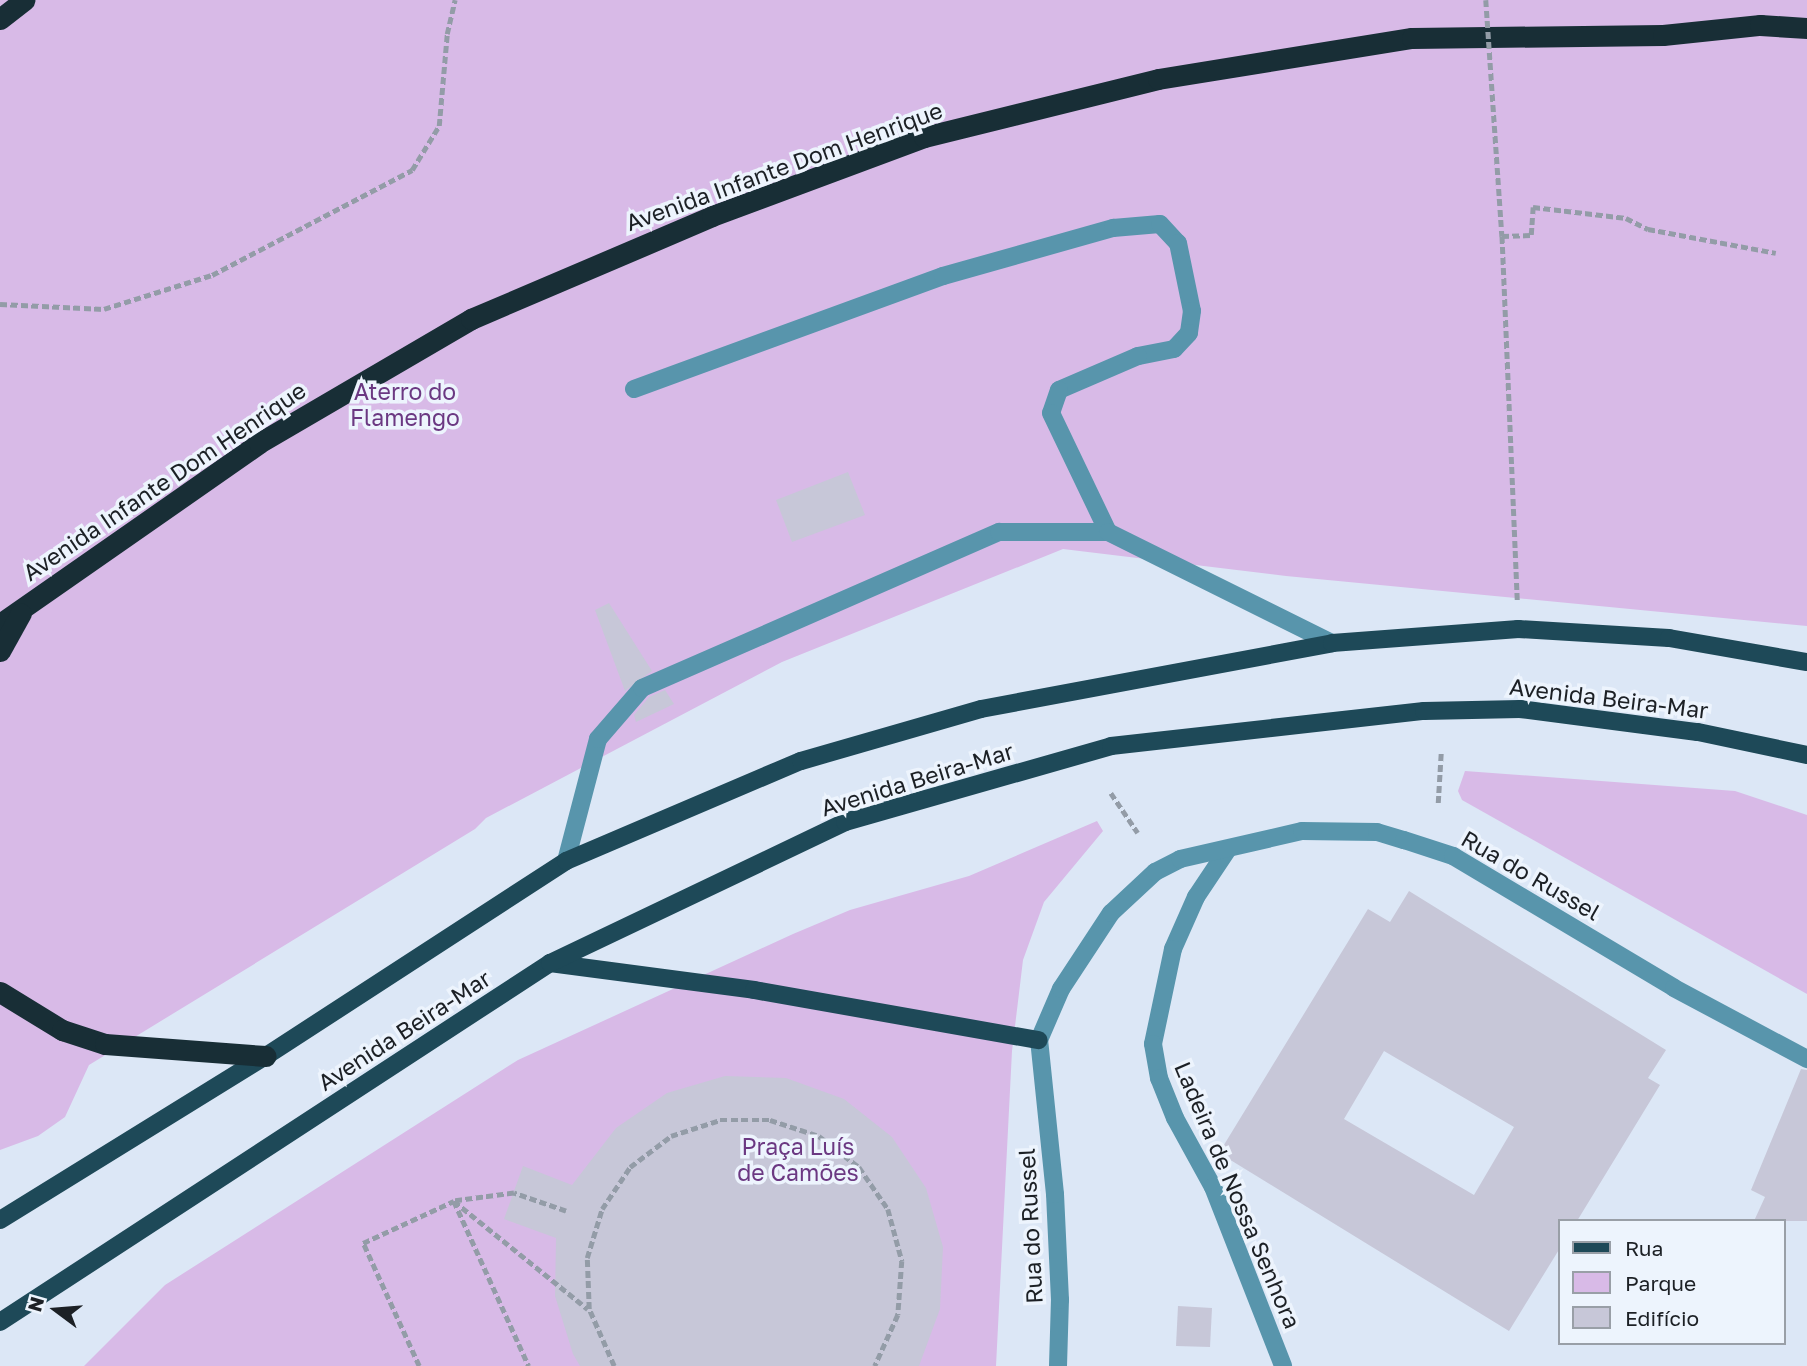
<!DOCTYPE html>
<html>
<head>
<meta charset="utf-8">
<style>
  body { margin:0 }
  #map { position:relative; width:1807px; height:1366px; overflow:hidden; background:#dce7f6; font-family:"Golos Text",sans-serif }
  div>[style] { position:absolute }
  .green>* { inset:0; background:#d8bae7 }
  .building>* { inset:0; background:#c7c7d8 }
  .path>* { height:4.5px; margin-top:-2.25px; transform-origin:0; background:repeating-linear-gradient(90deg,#939ca7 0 7px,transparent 0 10.5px) }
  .lane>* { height:18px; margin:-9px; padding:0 9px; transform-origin:9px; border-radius:9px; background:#5895ac }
  .street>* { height:18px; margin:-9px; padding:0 9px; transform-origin:9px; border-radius:9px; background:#5895ac }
  .primary>* { height:18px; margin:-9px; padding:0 9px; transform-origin:9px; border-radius:9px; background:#1e4958 }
  .highway>* { height:21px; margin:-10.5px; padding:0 10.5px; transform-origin:10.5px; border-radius:10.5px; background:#182e36 }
  .path-bridge>* { height:4.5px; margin-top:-2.25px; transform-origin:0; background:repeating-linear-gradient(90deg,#939ca7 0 7px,transparent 0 10.5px) }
  span { translate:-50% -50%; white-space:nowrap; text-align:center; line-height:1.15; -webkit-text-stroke:7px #edf4fd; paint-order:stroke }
  .street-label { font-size:23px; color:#1c2025 }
  .park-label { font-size:23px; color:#6b3882 }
  .legend { position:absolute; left:1558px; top:1219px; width:228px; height:126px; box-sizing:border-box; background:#edf4fd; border:2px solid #999fa7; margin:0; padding:9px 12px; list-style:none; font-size:21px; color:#1c2025 }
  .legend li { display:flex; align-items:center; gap:14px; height:35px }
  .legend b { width:35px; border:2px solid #999fa7 }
  .north { position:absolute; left:21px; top:1275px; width:70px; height:70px; -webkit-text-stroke:5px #edf4fd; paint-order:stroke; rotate:286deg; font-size:19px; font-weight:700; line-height:28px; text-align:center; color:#1c2025 }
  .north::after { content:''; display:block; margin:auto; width:24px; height:32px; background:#1c2025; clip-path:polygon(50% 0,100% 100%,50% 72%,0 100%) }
</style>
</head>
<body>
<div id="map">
  <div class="green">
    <div style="clip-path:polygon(0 0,1807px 0,1807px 626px,1286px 576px,1063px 549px,782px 662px,486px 818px,475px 829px,89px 1065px,65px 1117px,38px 1136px,0 1150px)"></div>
    <div style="clip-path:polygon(1465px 771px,1735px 791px,1807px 815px,1807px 994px,1462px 800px,1458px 791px)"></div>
    <div style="clip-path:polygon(1097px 821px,1103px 831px,1044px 902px,1023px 960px,1012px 1051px,996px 1366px,84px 1366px,165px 1285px,518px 1060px,793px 934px,850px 910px,969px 876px)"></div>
  </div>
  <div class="building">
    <div style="clip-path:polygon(848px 472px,865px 515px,792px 542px,776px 500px)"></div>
    <div style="clip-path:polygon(609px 603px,652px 671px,625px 691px,595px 610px)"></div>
    <div style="clip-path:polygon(665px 690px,674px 704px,636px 722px,634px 715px,649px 697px)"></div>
    <div style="clip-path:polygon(evenodd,1409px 891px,1666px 1050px,1648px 1078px,1660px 1085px,1577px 1221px,1560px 1221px,1560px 1248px,1509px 1331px,1219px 1153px,1368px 909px,1390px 922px,1409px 891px,1384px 1051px,1514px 1127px,1474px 1195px,1344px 1119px,1384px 1051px)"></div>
    <div style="clip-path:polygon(1801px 1069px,1807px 1070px,1807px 1221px,1754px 1221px,1765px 1197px,1751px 1190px)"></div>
    <div style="clip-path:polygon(725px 1076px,786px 1078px,844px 1099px,892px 1137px,926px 1188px,943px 1247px,940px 1309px,919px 1366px,580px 1366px,573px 1354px,555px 1296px,556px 1238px,504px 1219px,523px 1166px,572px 1185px,616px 1128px,667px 1093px)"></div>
    <div style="clip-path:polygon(1178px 1306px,1212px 1308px,1210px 1347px,1176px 1346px)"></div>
  </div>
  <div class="path">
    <div style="left:0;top:304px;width:104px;rotate:2.8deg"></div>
    <div style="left:104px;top:309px;width:113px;rotate:-17.5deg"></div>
    <div style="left:212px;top:275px;width:226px;rotate:-27.7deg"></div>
    <div style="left:412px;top:170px;width:52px;rotate:-58.5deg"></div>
    <div style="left:439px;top:126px;width:92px;rotate:-85deg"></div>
    <div style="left:447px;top:34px;width:35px;rotate:-77deg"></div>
    <div style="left:1517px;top:600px;width:364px;rotate:-92.4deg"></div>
    <div style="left:1502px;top:236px;width:29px;rotate:-2deg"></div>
    <div style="left:1531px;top:235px;width:28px;rotate:-86deg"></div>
    <div style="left:1533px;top:207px;width:94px;rotate:6.7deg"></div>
    <div style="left:1626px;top:218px;width:25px;rotate:27deg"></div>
    <div style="left:1648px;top:229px;width:130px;rotate:10.6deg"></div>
    <div style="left:1111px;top:793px;width:48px;rotate:56deg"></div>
    <div style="left:1438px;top:803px;width:51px;rotate:-86.6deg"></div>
    <div style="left:566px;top:1211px;width:55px;rotate:-160.9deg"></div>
    <div style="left:514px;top:1193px;width:61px;rotate:172.4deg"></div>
    <div style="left:454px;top:1201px;width:172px;rotate:38.9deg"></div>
    <div style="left:419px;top:1366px;width:135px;rotate:-114.5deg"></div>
    <div style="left:363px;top:1243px;width:100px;rotate:-24.8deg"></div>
    <div style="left:454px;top:1201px;width:181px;rotate:65.6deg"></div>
    <div style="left:614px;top:1366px;width:62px;rotate:-113.7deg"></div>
    <div style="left:589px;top:1309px;width:51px;rotate:-92.2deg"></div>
    <div style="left:587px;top:1258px;width:51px;rotate:-73deg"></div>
    <div style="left:602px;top:1209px;width:50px;rotate:-56.3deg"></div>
    <div style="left:630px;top:1167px;width:51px;rotate:-37.1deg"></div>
    <div style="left:671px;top:1136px;width:52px;rotate:-18.1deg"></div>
    <div style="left:720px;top:1120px;width:50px"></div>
    <div style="left:770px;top:1120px;width:52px;rotate:18.1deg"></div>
    <div style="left:819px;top:1136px;width:51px;rotate:37.8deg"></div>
    <div style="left:859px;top:1167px;width:51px;rotate:55.4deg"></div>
    <div style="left:888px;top:1209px;width:54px;rotate:74.9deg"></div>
    <div style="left:902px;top:1261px;width:54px;rotate:94.2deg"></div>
    <div style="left:898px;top:1315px;width:56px;rotate:114.3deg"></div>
  </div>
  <div class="lane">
    <div style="left:634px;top:389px;width:329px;rotate:-20.1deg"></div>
    <div style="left:943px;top:276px;width:177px;rotate:-15.8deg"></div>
    <div style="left:1113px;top:228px;width:47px;rotate:-4.9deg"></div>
    <div style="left:1160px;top:224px;width:26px;rotate:47deg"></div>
    <div style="left:1178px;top:243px;width:69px;rotate:78.4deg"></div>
    <div style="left:1192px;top:311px;width:22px;rotate:98deg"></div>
    <div style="left:1189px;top:333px;width:22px;rotate:133deg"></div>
    <div style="left:1174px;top:349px;width:37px;rotate:169deg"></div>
    <div style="left:1138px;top:356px;width:86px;rotate:156.7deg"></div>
    <div style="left:1059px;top:390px;width:24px;rotate:109deg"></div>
    <div style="left:1051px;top:413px;width:132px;rotate:64.4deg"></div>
    <div style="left:566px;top:861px;width:126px;rotate:-75.3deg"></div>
    <div style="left:598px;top:739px;width:67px;rotate:-49.2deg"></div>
    <div style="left:642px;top:688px;width:390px;rotate:-23.6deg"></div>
    <div style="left:999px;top:532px;width:109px"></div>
    <div style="left:1108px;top:532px;width:250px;rotate:26.4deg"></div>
  </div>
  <div class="street">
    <div style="left:1228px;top:849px;width:58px;rotate:123.7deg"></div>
    <div style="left:1196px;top:897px;width:57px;rotate:113.9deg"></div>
    <div style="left:1173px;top:949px;width:97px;rotate:101.9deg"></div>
    <div style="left:1153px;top:1044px;width:35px;rotate:80deg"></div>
    <div style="left:1159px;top:1078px;width:43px;rotate:68.2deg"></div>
    <div style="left:1175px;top:1118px;width:79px;rotate:61.2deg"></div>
    <div style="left:1213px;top:1187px;width:192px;rotate:68.6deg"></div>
    <div style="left:1058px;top:1366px;width:66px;rotate:-88.3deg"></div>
    <div style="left:1060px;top:1300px;width:106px;rotate:-92.7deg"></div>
    <div style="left:1055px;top:1194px;width:155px;rotate:-95.9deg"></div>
    <div style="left:1039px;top:1040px;width:56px;rotate:-66.7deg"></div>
    <div style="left:1061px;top:989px;width:91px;rotate:-56.7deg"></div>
    <div style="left:1111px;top:913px;width:60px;rotate:-43deg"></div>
    <div style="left:1155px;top:872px;width:28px;rotate:-27deg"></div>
    <div style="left:1180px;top:859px;width:125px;rotate:-12.9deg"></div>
    <div style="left:1302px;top:831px;width:75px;rotate:0.8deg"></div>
    <div style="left:1377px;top:832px;width:28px;rotate:17deg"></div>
    <div style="left:1404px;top:840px;width:52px;rotate:18.1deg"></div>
    <div style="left:1453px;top:856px;width:257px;rotate:30.8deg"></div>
    <div style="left:1674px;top:988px;width:151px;rotate:28.1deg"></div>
  </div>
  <div class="primary">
    <div style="left:550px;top:963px;width:206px;rotate:7.5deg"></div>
    <div style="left:754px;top:990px;width:289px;rotate:10deg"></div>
    <div style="left:0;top:1220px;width:312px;rotate:-31.7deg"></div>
    <div style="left:266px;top:1056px;width:358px;rotate:-33deg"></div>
    <div style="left:566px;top:861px;width:255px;rotate:-23.1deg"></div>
    <div style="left:801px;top:761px;width:187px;rotate:-16.1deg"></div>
    <div style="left:981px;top:709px;width:357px;rotate:-10.6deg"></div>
    <div style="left:1332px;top:643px;width:187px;rotate:-4.3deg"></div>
    <div style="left:1518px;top:629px;width:151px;rotate:3.4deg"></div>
    <div style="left:1669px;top:638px;width:140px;rotate:9.9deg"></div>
    <div style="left:0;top:1322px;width:657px;rotate:-33.13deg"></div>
    <div style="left:550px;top:963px;width:327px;rotate:-25.5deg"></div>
    <div style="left:845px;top:822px;width:277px;rotate:-15.9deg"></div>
    <div style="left:1111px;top:746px;width:315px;rotate:-6.4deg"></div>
    <div style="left:1424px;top:711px;width:96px;rotate:-1.2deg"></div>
    <div style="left:1520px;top:709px;width:179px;rotate:7.4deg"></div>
    <div style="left:1698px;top:732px;width:111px;rotate:11.9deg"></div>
  </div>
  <div class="highway">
    <div style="left:0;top:19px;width:31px;rotate:-38deg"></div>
    <div style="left:0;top:624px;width:316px;rotate:-34.9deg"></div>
    <div style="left:259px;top:443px;width:246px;rotate:-30.3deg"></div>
    <div style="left:471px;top:319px;width:262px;rotate:-23.1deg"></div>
    <div style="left:712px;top:216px;width:226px;rotate:-20.4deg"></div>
    <div style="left:924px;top:137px;width:241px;rotate:-13.9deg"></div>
    <div style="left:1158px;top:79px;width:257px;rotate:-9.2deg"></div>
    <div style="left:1412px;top:38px;width:251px;rotate:-0.7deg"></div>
    <div style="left:1663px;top:35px;width:98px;rotate:-5.9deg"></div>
    <div style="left:1760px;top:25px;width:47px;rotate:3.7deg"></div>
    <div style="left:0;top:651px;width:43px;rotate:-61.1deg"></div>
    <div style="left:0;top:992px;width:73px;rotate:31.5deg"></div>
    <div style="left:62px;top:1030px;width:45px;rotate:18deg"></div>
    <div style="left:105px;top:1044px;width:161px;rotate:4.3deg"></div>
  </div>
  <div class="path-bridge">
    <div style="left:1486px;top:0;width:237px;rotate:86.1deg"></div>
  </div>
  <div class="street-label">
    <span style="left:784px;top:166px;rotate:-20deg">Avenida Infante Dom Henrique</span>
    <span style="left:164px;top:481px;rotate:-34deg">Avenida Infante Dom Henrique</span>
    <span style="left:1609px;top:698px;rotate:7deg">Avenida Beira-Mar</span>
    <span style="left:917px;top:779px;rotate:-17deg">Avenida Beira-Mar</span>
    <span style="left:1531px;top:875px;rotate:30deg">Rua do Russel</span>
    <span style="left:404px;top:1030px;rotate:-33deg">Avenida Beira-Mar</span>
    <span style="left:1238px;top:1195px;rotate:67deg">Ladeira de Nossa Senhora</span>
    <span style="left:1030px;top:1226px;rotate:-93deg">Rua do Russel</span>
  </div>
  <div class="park-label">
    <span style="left:405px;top:404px">Aterro do<br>Flamengo</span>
    <span style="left:798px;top:1159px">Praça Luís<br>de Camões</span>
  </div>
  <ul class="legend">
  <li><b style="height:9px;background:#1e4958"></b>Rua</li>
  <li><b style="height:19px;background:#d8bae7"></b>Parque</li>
  <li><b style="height:19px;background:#c7c7d8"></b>Edifício</li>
  </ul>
  <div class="north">N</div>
</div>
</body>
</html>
